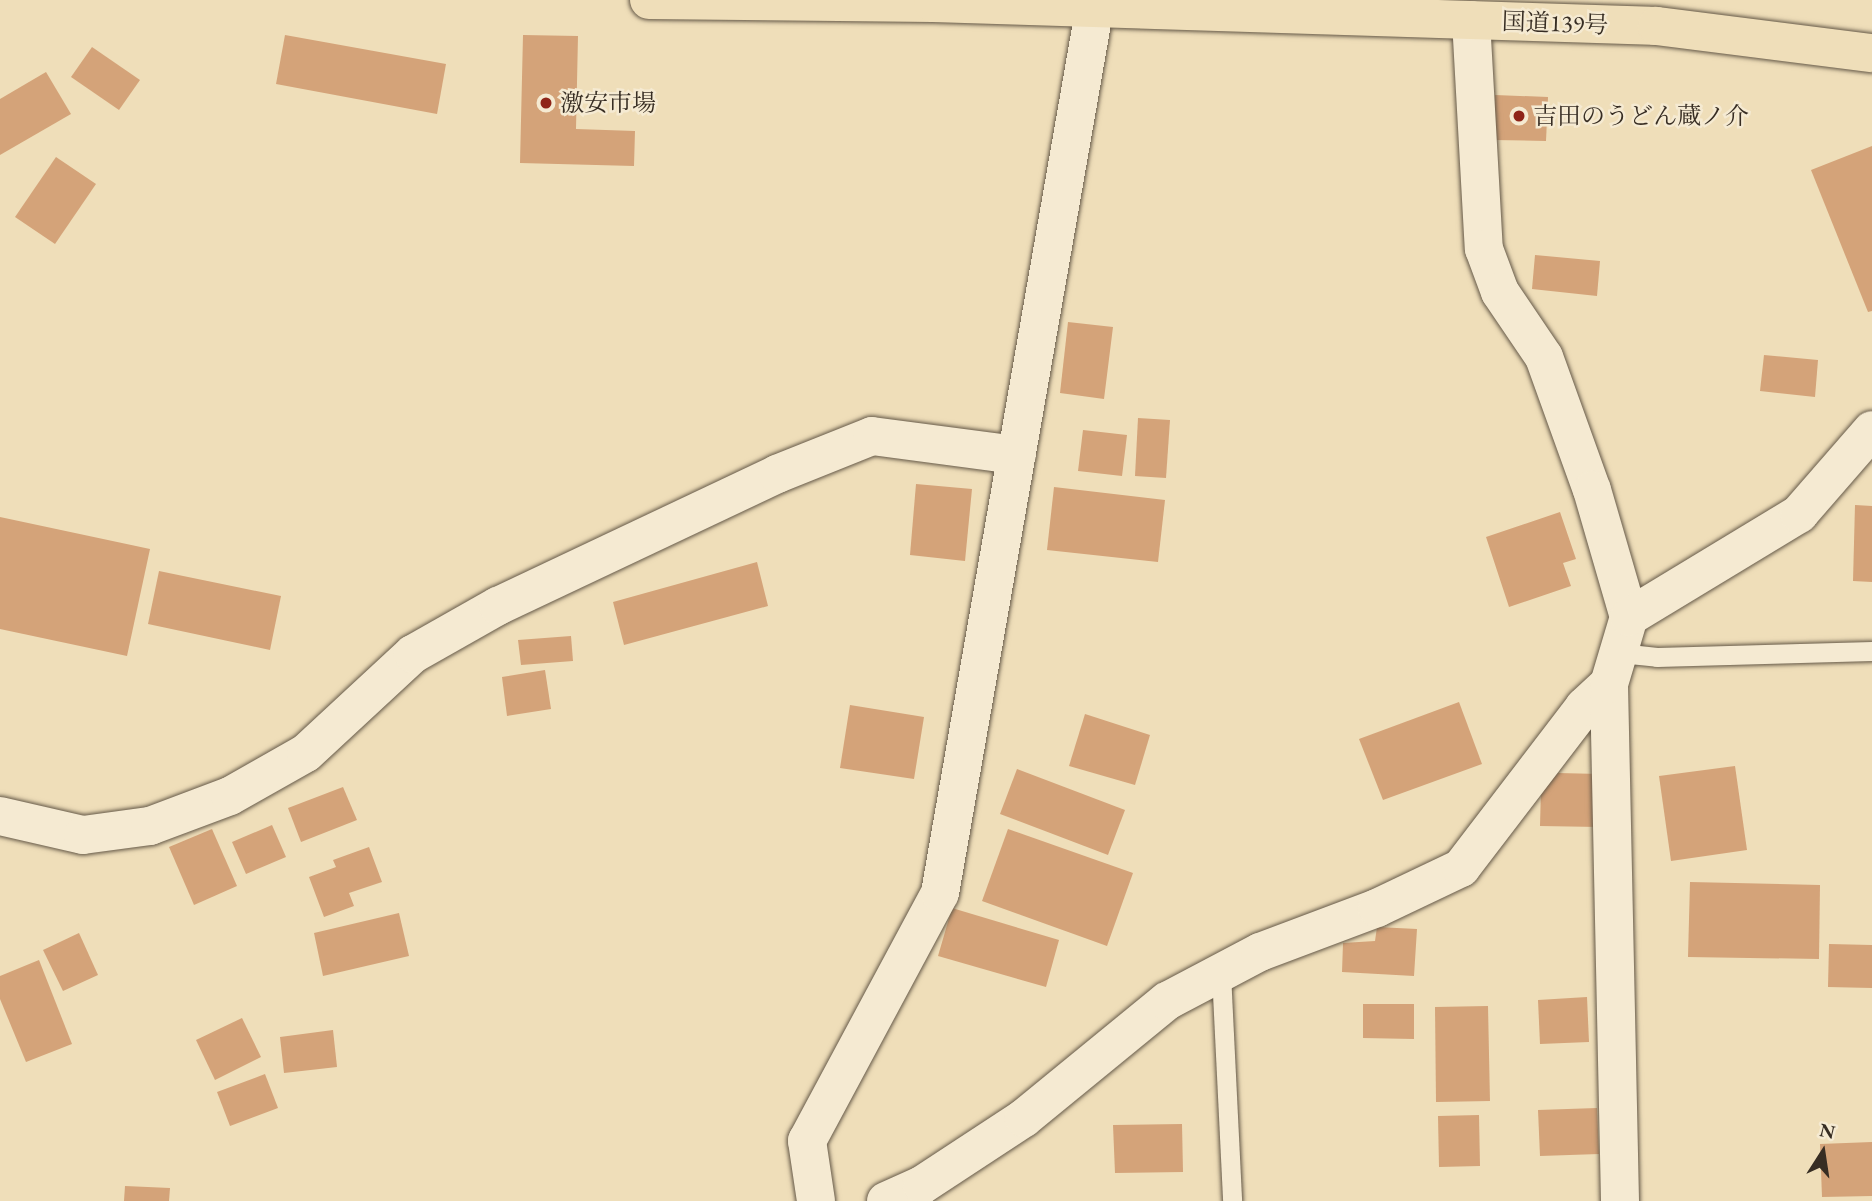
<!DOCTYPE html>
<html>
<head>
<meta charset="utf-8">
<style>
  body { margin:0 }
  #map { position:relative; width:1872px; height:1201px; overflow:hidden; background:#efdeb9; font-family:"EB Garamond","Noto Serif JP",serif }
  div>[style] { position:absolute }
  .building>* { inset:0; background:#d4a379 }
  .roads { filter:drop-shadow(0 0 2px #655948) drop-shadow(0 0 2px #655948) }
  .service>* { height:19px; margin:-9.5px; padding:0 9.5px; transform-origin:9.5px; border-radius:9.5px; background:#f5ead2 }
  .minor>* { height:38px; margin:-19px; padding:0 19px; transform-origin:19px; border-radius:19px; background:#f5ead2 }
  .trunk>* { height:38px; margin:-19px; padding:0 19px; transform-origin:19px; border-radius:19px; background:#efdeb9 }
  .dots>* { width:19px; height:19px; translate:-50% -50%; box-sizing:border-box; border:4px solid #f5ead2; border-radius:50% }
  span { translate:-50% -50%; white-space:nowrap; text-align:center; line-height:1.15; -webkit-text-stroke:5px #f5ead2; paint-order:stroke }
  .street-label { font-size:24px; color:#372d23 }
  .poi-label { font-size:24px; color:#372d23 }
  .left { translate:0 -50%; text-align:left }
  .north { position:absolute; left:1788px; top:1117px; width:70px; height:70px; -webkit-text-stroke:5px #f5ead2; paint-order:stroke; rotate:12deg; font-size:19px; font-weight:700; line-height:28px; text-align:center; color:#372d23 }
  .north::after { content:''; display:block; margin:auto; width:24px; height:32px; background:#372d23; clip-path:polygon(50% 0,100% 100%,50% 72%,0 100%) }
</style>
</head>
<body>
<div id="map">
  <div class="building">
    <div style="clip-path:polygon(285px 35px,446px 64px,437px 114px,276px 84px)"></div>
    <div style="clip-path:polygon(523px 35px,578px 36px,576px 129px,635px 131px,634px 166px,520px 163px)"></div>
    <div style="clip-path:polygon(92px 47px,140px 80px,119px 110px,71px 77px)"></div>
    <div style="clip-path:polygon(46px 72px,71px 114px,0 155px,0 99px)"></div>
    <div style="clip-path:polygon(1495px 95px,1548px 97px,1546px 141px,1493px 140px)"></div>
    <div style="clip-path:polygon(1872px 146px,1872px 311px,1868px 312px,1811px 170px)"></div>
    <div style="clip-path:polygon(56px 157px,96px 184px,55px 244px,15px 217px)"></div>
    <div style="clip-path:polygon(1535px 255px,1600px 261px,1597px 296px,1532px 289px)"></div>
    <div style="clip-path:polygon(1068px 322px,1113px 327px,1104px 399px,1060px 393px)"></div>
    <div style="clip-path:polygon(1764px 355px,1818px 360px,1815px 397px,1760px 391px)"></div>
    <div style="clip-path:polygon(1138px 418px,1170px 420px,1166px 478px,1135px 476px)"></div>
    <div style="clip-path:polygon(1083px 430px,1127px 435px,1122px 476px,1078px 471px)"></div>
    <div style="clip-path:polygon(916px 484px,972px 489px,965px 561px,910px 555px)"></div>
    <div style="clip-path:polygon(1054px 487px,1165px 500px,1158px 562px,1047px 550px)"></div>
    <div style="clip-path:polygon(1855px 505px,1872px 506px,1872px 582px,1853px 581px)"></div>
    <div style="clip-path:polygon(1560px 512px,1576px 559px,1563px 563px,1571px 586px,1509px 607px,1486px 537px)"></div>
    <div style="clip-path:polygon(0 517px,150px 549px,127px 656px,0 629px)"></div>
    <div style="clip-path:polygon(757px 562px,768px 606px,624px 645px,613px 602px)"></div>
    <div style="clip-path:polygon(159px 571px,281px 596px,270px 650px,148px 624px)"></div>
    <div style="clip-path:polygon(571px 636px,573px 661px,521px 665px,518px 640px)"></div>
    <div style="clip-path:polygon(545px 670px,551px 709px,507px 716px,502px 677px)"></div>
    <div style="clip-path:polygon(1459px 702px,1482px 764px,1383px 800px,1359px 739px)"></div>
    <div style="clip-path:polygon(850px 705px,924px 717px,914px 779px,840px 768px)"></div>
    <div style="clip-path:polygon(1085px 714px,1150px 735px,1135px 785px,1069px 766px)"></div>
    <div style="clip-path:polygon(1735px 766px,1747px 850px,1671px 861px,1659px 776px)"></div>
    <div style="clip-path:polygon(1017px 769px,1125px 810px,1108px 855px,1000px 814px)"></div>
    <div style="clip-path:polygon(1558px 773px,1600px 774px,1599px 827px,1540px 826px,1541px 789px)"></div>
    <div style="clip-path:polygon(343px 787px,357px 820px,301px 842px,288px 808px)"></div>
    <div style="clip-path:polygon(272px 825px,286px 857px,246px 874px,232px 842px)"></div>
    <div style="clip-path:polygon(212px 829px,237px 886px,194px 905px,169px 847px)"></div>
    <div style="clip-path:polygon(1008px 829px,1133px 873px,1107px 946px,982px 901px)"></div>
    <div style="clip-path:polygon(369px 847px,382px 882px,349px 893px,354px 906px,324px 917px,309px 877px,336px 867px,333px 860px)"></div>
    <div style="clip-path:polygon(1690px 882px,1820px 885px,1819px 959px,1688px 957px)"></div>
    <div style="clip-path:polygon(952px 908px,1059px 940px,1046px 987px,938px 956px)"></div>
    <div style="clip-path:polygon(399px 913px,409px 956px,323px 976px,314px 933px)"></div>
    <div style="clip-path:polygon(1377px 927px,1417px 929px,1414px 976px,1342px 972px,1343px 943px,1375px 941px)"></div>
    <div style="clip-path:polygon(79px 933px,98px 975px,63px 991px,43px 950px)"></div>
    <div style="clip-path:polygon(1829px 944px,1872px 945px,1872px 988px,1828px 987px)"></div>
    <div style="clip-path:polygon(39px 960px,72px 1044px,26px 1062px,0 999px,0 976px)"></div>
    <div style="clip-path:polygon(1587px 997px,1589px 1042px,1540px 1044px,1538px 1000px)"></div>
    <div style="clip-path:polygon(1363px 1004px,1414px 1004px,1414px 1039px,1363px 1038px)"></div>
    <div style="clip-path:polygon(1488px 1006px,1490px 1101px,1436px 1102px,1435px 1007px)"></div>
    <div style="clip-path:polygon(242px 1018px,261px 1057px,215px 1080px,196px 1040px)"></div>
    <div style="clip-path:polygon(333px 1030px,337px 1067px,284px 1073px,280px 1037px)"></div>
    <div style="clip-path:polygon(265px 1074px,278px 1108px,230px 1126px,217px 1092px)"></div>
    <div style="clip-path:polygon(1597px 1108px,1599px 1154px,1540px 1156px,1538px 1110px)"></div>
    <div style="clip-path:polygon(1479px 1115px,1480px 1166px,1439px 1167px,1438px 1116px)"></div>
    <div style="clip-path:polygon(1182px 1124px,1183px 1172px,1115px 1173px,1113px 1125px)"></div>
    <div style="clip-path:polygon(1872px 1142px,1872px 1196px,1822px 1197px,1820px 1144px)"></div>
    <div style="clip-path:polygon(125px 1186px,170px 1188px,169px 1201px,124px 1201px)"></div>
  </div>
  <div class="roads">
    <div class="service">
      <div style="left:1620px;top:653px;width:37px;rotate:6deg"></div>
      <div style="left:1657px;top:657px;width:215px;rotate:-1.6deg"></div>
      <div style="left:1221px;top:973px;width:228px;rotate:87.2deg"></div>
    </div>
    <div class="minor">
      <div style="left:1471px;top:20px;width:229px;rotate:86.8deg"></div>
      <div style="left:1484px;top:249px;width:46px;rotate:69.6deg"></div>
      <div style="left:1500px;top:292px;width:78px;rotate:55.9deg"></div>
      <div style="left:1544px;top:357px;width:141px;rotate:70.2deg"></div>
      <div style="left:1592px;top:490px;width:132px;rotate:73.8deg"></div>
      <div style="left:0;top:816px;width:85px;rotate:12.9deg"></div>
      <div style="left:83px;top:835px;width:68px;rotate:-7.7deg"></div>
      <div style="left:150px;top:826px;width:85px;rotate:-20.6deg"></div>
      <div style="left:230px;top:796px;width:87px;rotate:-29.5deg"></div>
      <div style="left:306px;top:753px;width:146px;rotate:-42.8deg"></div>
      <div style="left:413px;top:654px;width:98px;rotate:-29.5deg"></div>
      <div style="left:498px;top:606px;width:309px;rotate:-25.3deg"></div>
      <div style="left:777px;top:474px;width:102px;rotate:-21.8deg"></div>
      <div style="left:872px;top:436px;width:146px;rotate:7.5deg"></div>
      <div style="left:816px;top:1201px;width:61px;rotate:-98.5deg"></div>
      <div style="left:807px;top:1141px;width:281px;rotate:-61.8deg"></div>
      <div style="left:940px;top:893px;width:907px;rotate:-80.09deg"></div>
      <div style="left:886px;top:1201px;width:39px;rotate:-24deg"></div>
      <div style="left:922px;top:1185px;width:122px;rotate:-33.3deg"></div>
      <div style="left:1024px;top:1118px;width:185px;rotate:-39.3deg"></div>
      <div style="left:1167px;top:1001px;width:105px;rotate:-27.8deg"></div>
      <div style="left:1260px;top:952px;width:125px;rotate:-20.6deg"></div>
      <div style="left:1377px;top:908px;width:93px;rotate:-25.5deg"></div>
      <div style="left:1461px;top:868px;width:203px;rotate:-52.6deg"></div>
      <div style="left:1584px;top:707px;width:34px;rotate:-43deg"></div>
      <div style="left:1620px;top:1201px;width:517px;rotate:-91.22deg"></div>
      <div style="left:1609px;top:684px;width:70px;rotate:-73.4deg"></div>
      <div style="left:1629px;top:617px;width:199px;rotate:-31.2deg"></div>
      <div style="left:1799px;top:514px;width:111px;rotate:-49deg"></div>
    </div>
    <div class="trunk">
      <div style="left:649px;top:0;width:284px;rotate:0.6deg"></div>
      <div style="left:933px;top:3px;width:724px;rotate:1.82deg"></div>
      <div style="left:1657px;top:26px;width:217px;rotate:7.2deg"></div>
    </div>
  </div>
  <div class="dots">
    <div style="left:546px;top:103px;background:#8f2418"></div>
    <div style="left:1519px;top:116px;background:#8f2418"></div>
  </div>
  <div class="street-label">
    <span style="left:1555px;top:23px;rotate:2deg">国道139号</span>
  </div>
  <div class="poi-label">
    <span class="left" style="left:560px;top:103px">激安市場</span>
    <span class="left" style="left:1533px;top:116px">吉田のうどん蔵ノ介</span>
  </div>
  <div class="north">N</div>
</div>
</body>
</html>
